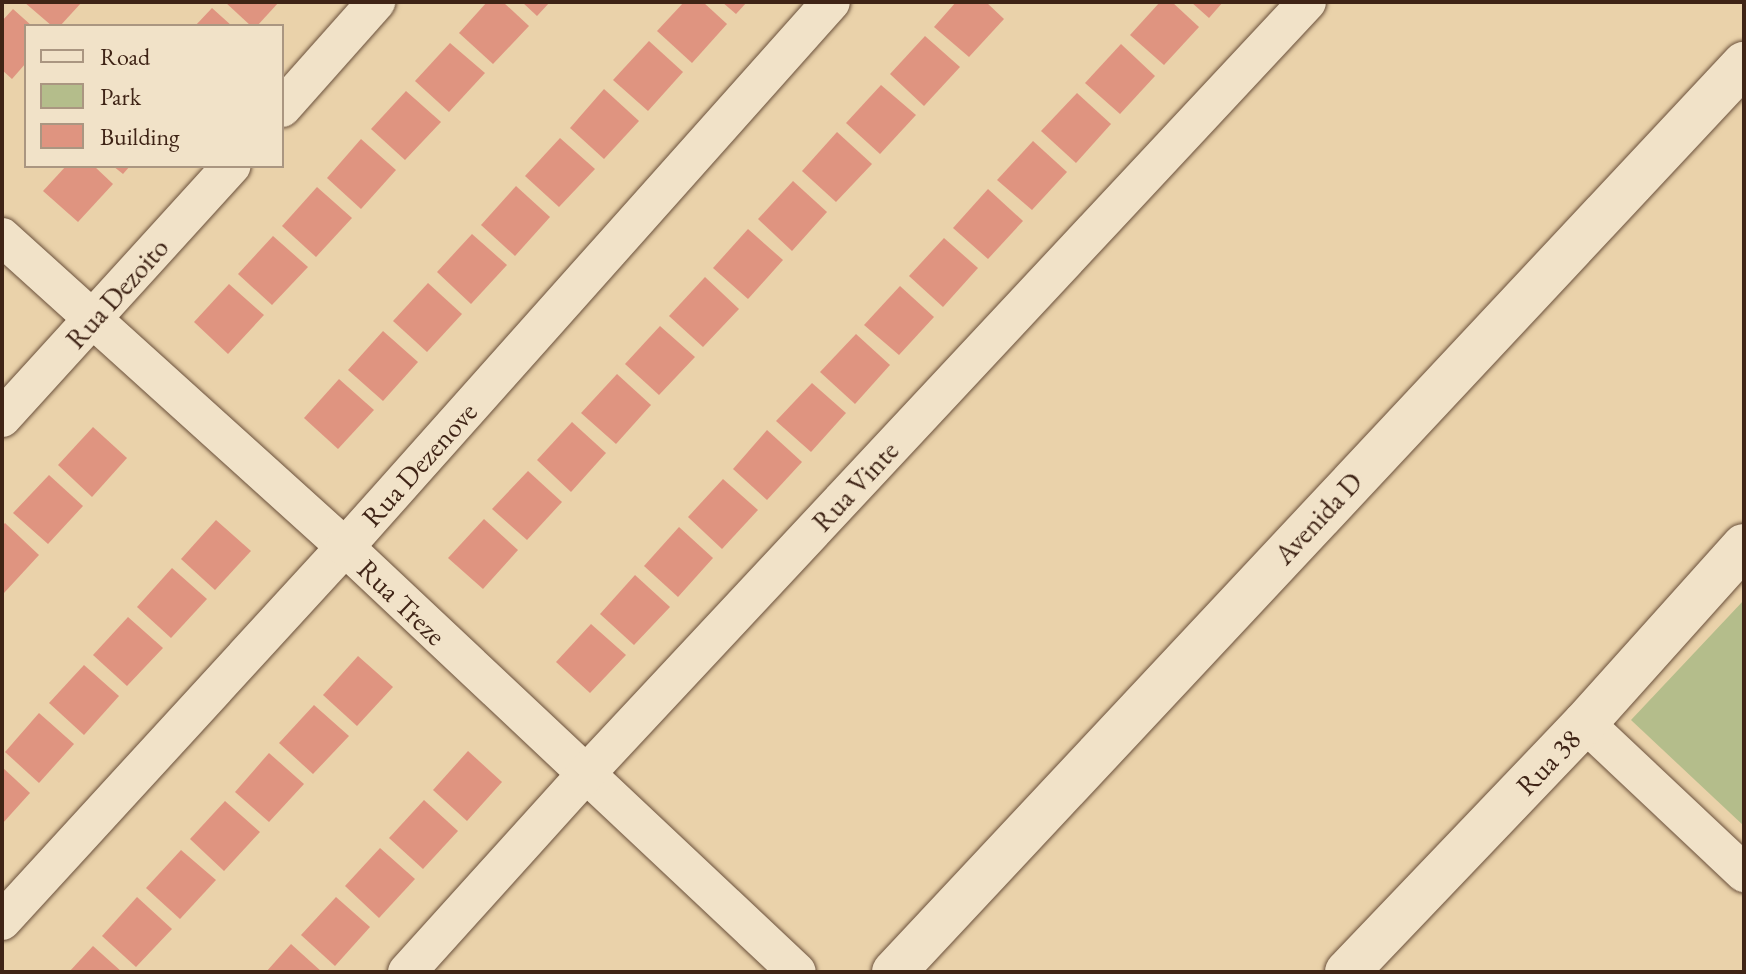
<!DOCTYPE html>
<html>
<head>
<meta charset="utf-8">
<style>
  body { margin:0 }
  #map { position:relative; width:1746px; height:974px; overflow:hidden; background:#ead2aa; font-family:"EB Garamond",serif }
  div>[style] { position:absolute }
  .green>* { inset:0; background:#b4bd8b }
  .building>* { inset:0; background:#df9480 }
  .roads { filter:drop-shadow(0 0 2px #6a503b) drop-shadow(0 0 2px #6a503b) }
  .street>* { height:38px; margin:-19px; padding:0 19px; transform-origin:19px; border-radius:19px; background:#f1e2c8 }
  .secondary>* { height:44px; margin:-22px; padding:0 22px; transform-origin:22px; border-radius:22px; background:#f1e2c8 }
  span { translate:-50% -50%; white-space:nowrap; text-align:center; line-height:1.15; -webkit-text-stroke:6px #f1e2c8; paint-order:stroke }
  .street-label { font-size:28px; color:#3f2416 }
  .frame { position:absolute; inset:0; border:4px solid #3f2416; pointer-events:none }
  .legend { position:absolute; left:24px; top:24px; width:260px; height:144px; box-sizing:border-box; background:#f1e2c8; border:2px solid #aa9681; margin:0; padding:10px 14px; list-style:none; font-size:24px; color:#3f2416 }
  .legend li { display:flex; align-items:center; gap:16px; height:40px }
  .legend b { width:40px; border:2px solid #aa9681 }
</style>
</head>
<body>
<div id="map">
  <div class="green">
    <div style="clip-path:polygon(1744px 600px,1744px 826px,1631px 720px)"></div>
  </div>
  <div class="building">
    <div style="clip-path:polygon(24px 2px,82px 2px,60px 26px,52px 26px)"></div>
    <div style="clip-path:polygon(225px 2px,279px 2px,257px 26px,251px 26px)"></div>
    <div style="clip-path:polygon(487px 2px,503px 2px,529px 26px,493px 64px,459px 33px)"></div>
    <div style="clip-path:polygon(522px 2px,550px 2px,537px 16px)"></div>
    <div style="clip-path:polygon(684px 2px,703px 2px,727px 24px,692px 63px,657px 31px)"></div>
    <div style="clip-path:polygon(722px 2px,747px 2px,736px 14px)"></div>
    <div style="clip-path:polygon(956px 2px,986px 2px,1004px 19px,969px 57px,934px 27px)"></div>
    <div style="clip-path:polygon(1160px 2px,1172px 2px,1199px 27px,1164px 65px,1130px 35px)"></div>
    <div style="clip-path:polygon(1191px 2px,1223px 2px,1209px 18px)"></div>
    <div style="clip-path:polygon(212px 8px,232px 26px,195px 26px)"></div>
    <div style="clip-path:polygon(13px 9px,32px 26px,26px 26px,26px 63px,12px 79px,2px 70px,2px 21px)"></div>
    <div style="clip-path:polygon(925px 36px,960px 67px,924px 106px,890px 74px)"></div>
    <div style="clip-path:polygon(649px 41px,683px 72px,648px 111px,613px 80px)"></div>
    <div style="clip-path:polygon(450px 43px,485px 73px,449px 112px,415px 81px)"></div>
    <div style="clip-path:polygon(1121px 44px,1155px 76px,1120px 114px,1085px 83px)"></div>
    <div style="clip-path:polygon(881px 85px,916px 115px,880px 154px,846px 123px)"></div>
    <div style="clip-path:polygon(604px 89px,639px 121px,604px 159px,570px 128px)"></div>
    <div style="clip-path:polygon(406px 91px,441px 122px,405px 160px,371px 129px)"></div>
    <div style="clip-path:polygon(1077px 93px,1111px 124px,1076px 163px,1041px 131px)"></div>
    <div style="clip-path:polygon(837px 132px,872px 164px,836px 202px,802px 171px)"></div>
    <div style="clip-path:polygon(560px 138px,595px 169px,559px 207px,525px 176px)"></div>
    <div style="clip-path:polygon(361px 139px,396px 170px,361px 209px,327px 178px)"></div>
    <div style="clip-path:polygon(1033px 141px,1067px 172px,1032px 210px,997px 180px)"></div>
    <div style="clip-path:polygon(66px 166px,94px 166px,113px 184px,78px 222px,43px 191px)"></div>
    <div style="clip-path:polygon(113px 166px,130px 166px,123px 174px)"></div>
    <div style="clip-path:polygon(793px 181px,827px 212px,792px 251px,758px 219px)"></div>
    <div style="clip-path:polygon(516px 186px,550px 217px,515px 256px,481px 225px)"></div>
    <div style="clip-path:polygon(317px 187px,352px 218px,316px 257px,282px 226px)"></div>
    <div style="clip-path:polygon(988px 189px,1023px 221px,988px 259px,953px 228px)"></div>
    <div style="clip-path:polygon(748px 229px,783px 260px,748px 299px,713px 268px)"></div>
    <div style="clip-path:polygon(472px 234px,507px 265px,471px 304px,437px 272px)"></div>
    <div style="clip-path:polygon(273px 236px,308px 267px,272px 305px,238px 274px)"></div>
    <div style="clip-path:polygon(944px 238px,978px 268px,943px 307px,909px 276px)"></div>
    <div style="clip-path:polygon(705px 277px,739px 309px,703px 347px,669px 316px)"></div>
    <div style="clip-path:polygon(428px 283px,462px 314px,427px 352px,393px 321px)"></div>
    <div style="clip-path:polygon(229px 284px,264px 315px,228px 354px,194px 322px)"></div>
    <div style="clip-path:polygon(900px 286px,934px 317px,899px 355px,864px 325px)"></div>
    <div style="clip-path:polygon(660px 326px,695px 357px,659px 395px,625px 364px)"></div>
    <div style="clip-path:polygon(383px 331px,418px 362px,383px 401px,348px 370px)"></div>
    <div style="clip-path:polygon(856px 334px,890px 365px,855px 404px,820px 372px)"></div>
    <div style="clip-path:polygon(617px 374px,651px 405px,616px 444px,581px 413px)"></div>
    <div style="clip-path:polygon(339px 379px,374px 410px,338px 449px,304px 418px)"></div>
    <div style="clip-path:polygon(812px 383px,846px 413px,811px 452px,776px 421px)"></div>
    <div style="clip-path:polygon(572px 422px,606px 453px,571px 492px,537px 460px)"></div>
    <div style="clip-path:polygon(93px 427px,127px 458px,92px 497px,58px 465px)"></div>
    <div style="clip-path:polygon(767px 430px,802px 462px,767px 500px,733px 469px)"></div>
    <div style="clip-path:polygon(528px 471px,562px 502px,527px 540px,492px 509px)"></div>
    <div style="clip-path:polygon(49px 475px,83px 506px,48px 544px,13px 513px)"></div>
    <div style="clip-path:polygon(723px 479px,758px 510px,722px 549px,688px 517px)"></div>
    <div style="clip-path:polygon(484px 519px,518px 550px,483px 589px,448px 558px)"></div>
    <div style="clip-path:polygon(216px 520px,251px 551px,215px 590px,181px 559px)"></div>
    <div style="clip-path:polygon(5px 523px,39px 555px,4px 593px,2px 526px)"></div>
    <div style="clip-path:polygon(679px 527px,713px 558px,678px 597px,644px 566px)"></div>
    <div style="clip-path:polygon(172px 568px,207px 599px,171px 638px,137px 607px)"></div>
    <div style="clip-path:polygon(635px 575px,670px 607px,634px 645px,600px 614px)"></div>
    <div style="clip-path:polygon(128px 617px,163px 648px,127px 686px,93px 655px)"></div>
    <div style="clip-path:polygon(591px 624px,626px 655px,590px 693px,556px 662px)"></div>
    <div style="clip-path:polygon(358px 656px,393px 687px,357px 726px,323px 695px)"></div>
    <div style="clip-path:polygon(84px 665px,119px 696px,84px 735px,49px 703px)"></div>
    <div style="clip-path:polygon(314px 705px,349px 736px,313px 774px,279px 743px)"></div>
    <div style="clip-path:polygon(39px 713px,74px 744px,39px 783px,5px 752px)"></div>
    <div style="clip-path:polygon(468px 751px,502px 782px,467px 821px,433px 790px)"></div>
    <div style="clip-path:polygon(269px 753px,304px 784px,269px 822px,235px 792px)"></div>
    <div style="clip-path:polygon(2px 767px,30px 793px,2px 824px)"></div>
    <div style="clip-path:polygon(424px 800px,458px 831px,423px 869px,389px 838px)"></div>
    <div style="clip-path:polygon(225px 801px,260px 832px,224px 871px,190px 839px)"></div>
    <div style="clip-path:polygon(380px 848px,415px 879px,379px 918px,345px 886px)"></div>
    <div style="clip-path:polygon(181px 850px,216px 880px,180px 919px,146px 888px)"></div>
    <div style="clip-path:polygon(137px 897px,172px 929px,136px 967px,102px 936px)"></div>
    <div style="clip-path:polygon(336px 897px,370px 927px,335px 966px,301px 935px)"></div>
    <div style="clip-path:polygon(291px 944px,322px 972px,266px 972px)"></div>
    <div style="clip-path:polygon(93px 946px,122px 972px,69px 972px)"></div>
  </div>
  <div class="roads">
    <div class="street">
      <div style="left:282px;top:108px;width:142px;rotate:-48.4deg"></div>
      <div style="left:2px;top:237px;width:462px;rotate:42.1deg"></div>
      <div style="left:345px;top:547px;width:620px;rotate:43.24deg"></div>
      <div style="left:2px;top:418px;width:341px;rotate:-47.7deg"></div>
      <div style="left:1585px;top:723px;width:219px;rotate:43.3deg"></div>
      <div style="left:2px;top:921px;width:507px;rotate:-47.48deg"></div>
      <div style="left:345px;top:547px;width:730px;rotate:-48.28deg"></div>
      <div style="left:407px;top:972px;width:264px;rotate:-47.9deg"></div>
      <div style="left:584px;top:776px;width:1059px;rotate:-46.95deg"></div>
    </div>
    <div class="secondary">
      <div style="left:894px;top:972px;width:1244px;rotate:-46.89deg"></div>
      <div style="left:1347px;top:972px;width:344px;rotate:-46.3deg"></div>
      <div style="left:1585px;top:723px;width:238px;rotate:-48.1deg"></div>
    </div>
  </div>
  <div class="street-label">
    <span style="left:117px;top:293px;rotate:-48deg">Rua Dezoito</span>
    <span style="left:419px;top:464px;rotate:-48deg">Rua Dezenove</span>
    <span style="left:855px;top:486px;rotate:-47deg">Rua Vinte</span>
    <span style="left:1318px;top:518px;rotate:-47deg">Avenida D</span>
    <span style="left:402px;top:602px;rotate:44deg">Rua Treze</span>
    <span style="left:1548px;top:762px;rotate:-46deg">Rua 38</span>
  </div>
  <div class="frame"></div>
  <ul class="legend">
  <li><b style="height:10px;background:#f1e2c8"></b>Road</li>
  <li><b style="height:22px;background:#b4bd8b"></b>Park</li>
  <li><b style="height:22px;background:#df9480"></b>Building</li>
  </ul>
</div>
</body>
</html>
